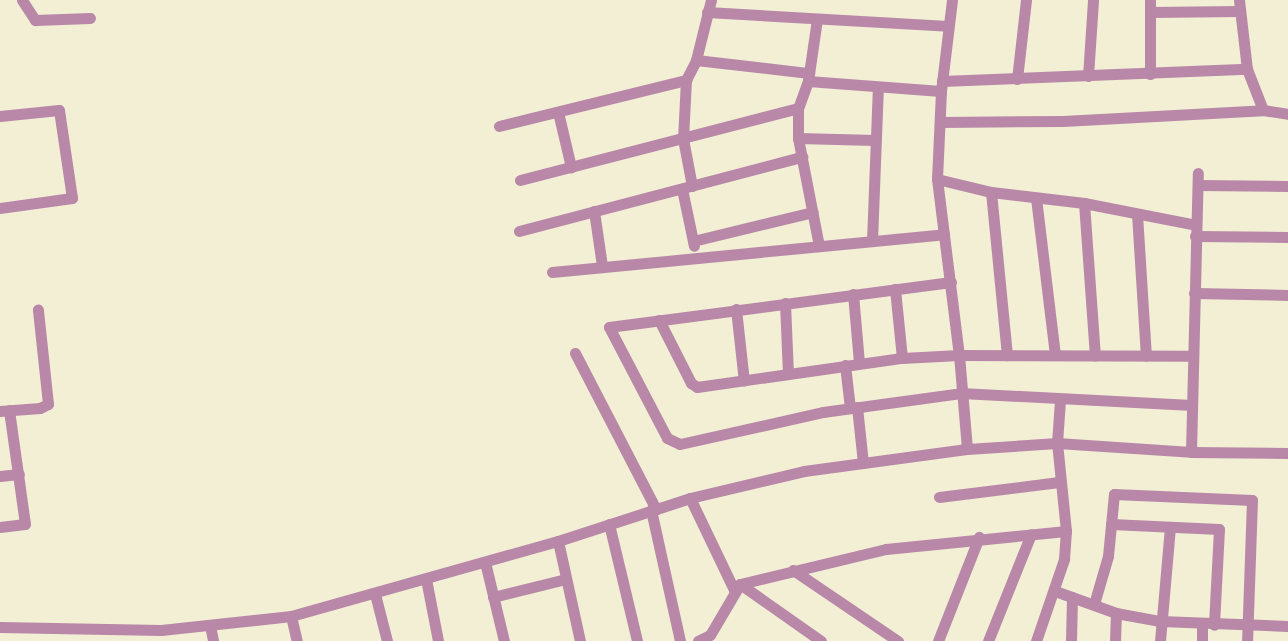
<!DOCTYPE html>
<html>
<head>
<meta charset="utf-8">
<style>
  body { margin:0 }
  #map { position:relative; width:1288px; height:641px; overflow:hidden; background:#f2efd5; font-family:"Fira Sans",sans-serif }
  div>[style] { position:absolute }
  .street>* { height:11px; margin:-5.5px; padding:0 5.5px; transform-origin:5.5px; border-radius:5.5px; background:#b988a8 }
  span { translate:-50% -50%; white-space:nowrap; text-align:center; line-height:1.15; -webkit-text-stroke:5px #fff; paint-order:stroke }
</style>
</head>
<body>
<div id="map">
  <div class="street">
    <div style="left:22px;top:0;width:24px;rotate:57deg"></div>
    <div style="left:35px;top:20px;width:55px;rotate:-2.1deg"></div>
    <div style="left:952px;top:0;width:92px;rotate:96.9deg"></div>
    <div style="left:941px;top:91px;width:88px;rotate:92.6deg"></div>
    <div style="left:937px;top:179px;width:177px;rotate:82.9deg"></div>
    <div style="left:959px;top:355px;width:94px;rotate:85.1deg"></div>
    <div style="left:1150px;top:0;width:74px;rotate:90deg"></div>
    <div style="left:1239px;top:0;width:69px;rotate:83.4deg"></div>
    <div style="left:1247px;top:69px;width:44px;rotate:68.7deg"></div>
    <div style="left:707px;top:12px;width:241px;rotate:3.3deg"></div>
    <div style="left:1150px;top:12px;width:90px;rotate:-0.6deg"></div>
    <div style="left:817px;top:19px;width:63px;rotate:98.3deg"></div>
    <div style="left:808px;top:81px;width:29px;rotate:110deg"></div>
    <div style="left:798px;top:108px;width:30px;rotate:90deg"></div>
    <div style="left:798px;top:138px;width:110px;rotate:79deg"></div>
    <div style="left:696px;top:60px;width:114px;rotate:6.6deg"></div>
    <div style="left:1088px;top:76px;width:76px;rotate:-86.2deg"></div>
    <div style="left:1017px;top:79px;width:80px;rotate:-83.5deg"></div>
    <div style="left:808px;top:81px;width:133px;rotate:4.3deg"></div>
    <div style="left:942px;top:81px;width:305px;rotate:-2.3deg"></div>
    <div style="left:558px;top:112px;width:57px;rotate:76.7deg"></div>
    <div style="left:0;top:116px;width:59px;rotate:-5.8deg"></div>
    <div style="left:59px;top:110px;width:89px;rotate:81.6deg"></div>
    <div style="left:72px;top:198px;width:73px;rotate:172.1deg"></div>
    <div style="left:940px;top:122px;width:123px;rotate:-0.5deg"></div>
    <div style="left:1063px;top:121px;width:200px;rotate:-3.1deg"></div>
    <div style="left:1263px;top:110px;width:25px;rotate:9deg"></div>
    <div style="left:499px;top:126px;width:193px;rotate:-13.8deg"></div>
    <div style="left:798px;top:138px;width:77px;rotate:1.5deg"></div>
    <div style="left:937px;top:179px;width:56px;rotate:13.5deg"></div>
    <div style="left:991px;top:192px;width:94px;rotate:6.7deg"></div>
    <div style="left:1084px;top:203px;width:114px;rotate:11.1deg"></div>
    <div style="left:520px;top:180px;width:287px;rotate:-14.5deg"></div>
    <div style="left:1198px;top:185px;width:90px;rotate:0.6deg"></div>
    <div style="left:692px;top:186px;width:48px;rotate:-100.8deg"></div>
    <div style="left:683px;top:139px;width:59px;rotate:-87.1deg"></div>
    <div style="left:686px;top:80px;width:22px;rotate:-63deg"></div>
    <div style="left:696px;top:60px;width:62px;rotate:-76deg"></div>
    <div style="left:682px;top:189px;width:58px;rotate:78.1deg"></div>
    <div style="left:991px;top:192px;width:164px;rotate:84.4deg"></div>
    <div style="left:1036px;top:198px;width:158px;rotate:83.1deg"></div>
    <div style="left:1084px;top:203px;width:153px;rotate:85.9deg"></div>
    <div style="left:594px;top:211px;width:56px;rotate:81.7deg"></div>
    <div style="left:1137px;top:214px;width:142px;rotate:86.4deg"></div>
    <div style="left:519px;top:231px;width:293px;rotate:-14.7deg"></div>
    <div style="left:1195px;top:236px;width:93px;rotate:0.6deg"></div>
    <div style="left:693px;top:241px;width:123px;rotate:-13.6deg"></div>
    <div style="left:872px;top:241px;width:153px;rotate:-87.8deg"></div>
    <div style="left:552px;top:272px;width:394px;rotate:-5.5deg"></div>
    <div style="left:951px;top:282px;width:345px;rotate:172.5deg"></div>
    <div style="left:609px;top:327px;width:125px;rotate:62.4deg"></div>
    <div style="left:667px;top:438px;width:14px;rotate:25deg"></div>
    <div style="left:680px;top:444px;width:147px;rotate:-12.6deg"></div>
    <div style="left:823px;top:412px;width:139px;rotate:-7.8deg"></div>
    <div style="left:961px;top:393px;width:231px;rotate:3deg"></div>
    <div style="left:895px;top:289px;width:69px;rotate:84.2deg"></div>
    <div style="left:1194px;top:293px;width:94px;rotate:1.2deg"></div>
    <div style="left:853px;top:294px;width:68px;rotate:85deg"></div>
    <div style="left:785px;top:303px;width:71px;rotate:87.6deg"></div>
    <div style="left:736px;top:309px;width:72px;rotate:83.7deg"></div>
    <div style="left:659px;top:320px;width:71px;rotate:63.1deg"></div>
    <div style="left:691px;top:383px;width:7px;rotate:34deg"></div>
    <div style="left:697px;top:387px;width:207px;rotate:-8.1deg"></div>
    <div style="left:902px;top:358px;width:57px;rotate:-3deg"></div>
    <div style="left:959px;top:355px;width:234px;rotate:0.2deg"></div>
    <div style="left:575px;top:353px;width:176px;rotate:62.6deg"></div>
    <div style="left:845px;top:365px;width:43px;rotate:83.4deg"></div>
    <div style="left:857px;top:407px;width:56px;rotate:83.9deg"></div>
    <div style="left:0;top:411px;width:40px;rotate:-4.3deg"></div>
    <div style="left:40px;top:408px;width:9px;rotate:-27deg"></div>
    <div style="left:48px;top:404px;width:95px;rotate:-96.1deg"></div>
    <div style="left:1191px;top:452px;width:279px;rotate:-88.6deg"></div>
    <div style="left:0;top:476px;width:19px;rotate:-6deg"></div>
    <div style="left:939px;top:497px;width:121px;rotate:-7.1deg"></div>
    <div style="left:690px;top:498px;width:102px;rotate:64.4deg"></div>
    <div style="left:651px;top:510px;width:134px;rotate:77.5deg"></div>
    <div style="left:609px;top:524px;width:120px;rotate:76.5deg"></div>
    <div style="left:1111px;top:524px;width:108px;rotate:2.7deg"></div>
    <div style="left:1219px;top:529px;width:96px;rotate:93deg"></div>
    <div style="left:0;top:527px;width:25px;rotate:-7deg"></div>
    <div style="left:25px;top:524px;width:115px;rotate:-98deg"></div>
    <div style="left:558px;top:541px;width:102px;rotate:77.6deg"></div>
    <div style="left:485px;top:562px;width:81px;rotate:76.5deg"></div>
    <div style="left:793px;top:570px;width:127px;rotate:34.1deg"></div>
    <div style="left:426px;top:579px;width:63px;rotate:79deg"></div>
    <div style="left:740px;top:584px;width:99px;rotate:35.1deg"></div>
    <div style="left:1055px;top:591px;width:65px;rotate:19.8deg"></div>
    <div style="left:1116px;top:613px;width:45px;rotate:10.3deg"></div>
    <div style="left:1160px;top:621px;width:128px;rotate:2.2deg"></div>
    <div style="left:375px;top:594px;width:49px;rotate:75.7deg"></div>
    <div style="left:493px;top:597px;width:75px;rotate:-13.9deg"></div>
    <div style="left:1094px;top:604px;width:50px;rotate:-73.7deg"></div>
    <div style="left:1108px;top:556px;width:62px;rotate:-84.5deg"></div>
    <div style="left:1114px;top:494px;width:138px;rotate:2.5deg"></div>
    <div style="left:1252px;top:500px;width:141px;rotate:92deg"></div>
    <div style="left:291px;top:616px;width:26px;rotate:77deg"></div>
    <div style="left:210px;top:625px;width:16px;rotate:79deg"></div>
    <div style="left:0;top:627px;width:161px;rotate:1.1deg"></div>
    <div style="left:161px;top:630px;width:131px;rotate:-6.1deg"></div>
    <div style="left:291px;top:616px;width:277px;rotate:-15.7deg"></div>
    <div style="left:558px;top:541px;width:139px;rotate:-18deg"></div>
    <div style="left:690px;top:498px;width:117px;rotate:-13.3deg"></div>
    <div style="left:804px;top:471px;width:164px;rotate:-7.7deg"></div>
    <div style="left:967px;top:449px;width:90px;rotate:-3.8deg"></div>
    <div style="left:1057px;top:443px;width:134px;rotate:3.8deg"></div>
    <div style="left:1191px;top:452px;width:97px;rotate:0.6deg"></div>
    <div style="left:698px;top:641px;width:13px;rotate:-27deg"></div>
    <div style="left:710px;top:635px;width:59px;rotate:-59.5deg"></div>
    <div style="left:740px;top:584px;width:150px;rotate:-13.5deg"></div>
    <div style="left:886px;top:549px;width:181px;rotate:-5.7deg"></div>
    <div style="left:938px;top:641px;width:112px;rotate:-68.5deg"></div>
    <div style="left:988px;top:641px;width:115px;rotate:-68.1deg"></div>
    <div style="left:1036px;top:641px;width:87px;rotate:-71.1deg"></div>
    <div style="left:1064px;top:559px;width:28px;rotate:-86deg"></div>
    <div style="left:1066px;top:531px;width:88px;rotate:-95.8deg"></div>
    <div style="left:1057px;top:443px;width:43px;rotate:-86deg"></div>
    <div style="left:1071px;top:641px;width:44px;rotate:-88.7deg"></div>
    <div style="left:1115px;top:641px;width:28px;rotate:-88deg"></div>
    <div style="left:1160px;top:641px;width:114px;rotate:-85deg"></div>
    <div style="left:1202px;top:641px;width:17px;rotate:-90deg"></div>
  </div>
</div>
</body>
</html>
